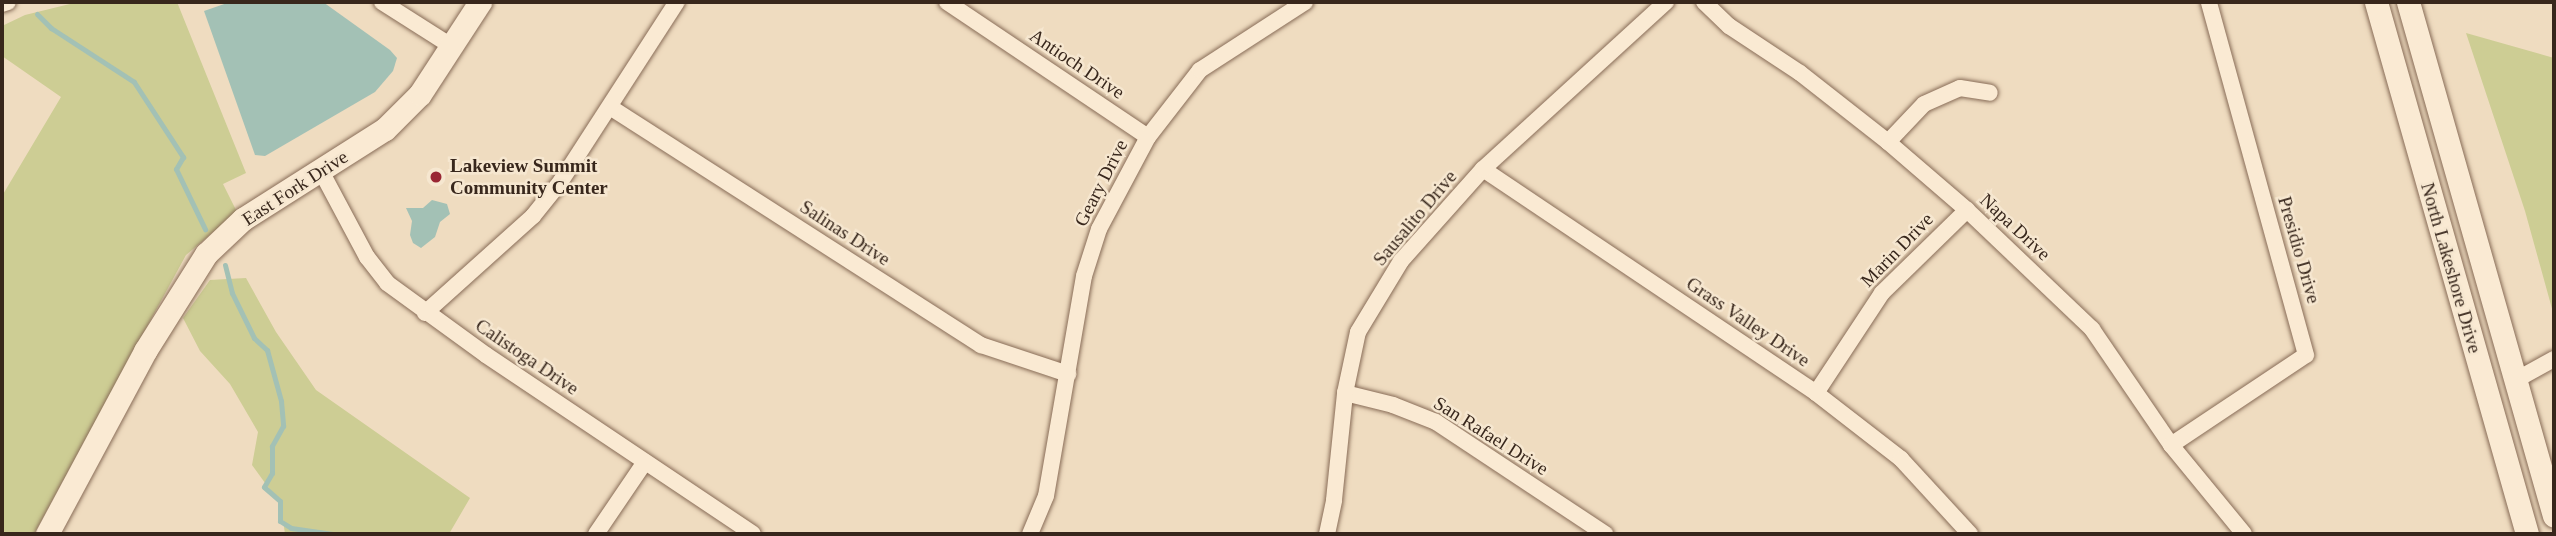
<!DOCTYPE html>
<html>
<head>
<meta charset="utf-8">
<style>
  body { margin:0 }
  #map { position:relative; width:2556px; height:536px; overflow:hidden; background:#efdcc0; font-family:"Times New Roman",serif }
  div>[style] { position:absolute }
  .green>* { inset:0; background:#cdcd94 }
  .water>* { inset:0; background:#a3c1b5 }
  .stream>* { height:5px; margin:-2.5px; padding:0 2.5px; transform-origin:2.5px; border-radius:2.5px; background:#a3c1b5 }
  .roads { filter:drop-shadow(0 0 2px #886c57) drop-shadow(0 0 2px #886c57) }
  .street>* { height:16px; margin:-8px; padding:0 8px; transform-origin:8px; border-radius:8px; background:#faead3 }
  .secondary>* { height:23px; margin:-11.5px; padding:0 11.5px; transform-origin:11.5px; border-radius:11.5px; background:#faead3 }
  .dots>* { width:19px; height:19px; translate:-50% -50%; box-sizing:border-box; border:4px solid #f6e7d0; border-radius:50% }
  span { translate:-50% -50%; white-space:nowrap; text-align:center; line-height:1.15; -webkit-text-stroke:5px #f6e7d0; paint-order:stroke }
  .street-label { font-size:19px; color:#38271c }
  .poi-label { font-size:19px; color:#38271c; font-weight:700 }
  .left { translate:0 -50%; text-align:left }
  .frame { position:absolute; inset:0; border:4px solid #38271c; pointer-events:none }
</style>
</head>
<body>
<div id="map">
  <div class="green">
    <div style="clip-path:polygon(78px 2px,177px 2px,246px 173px,223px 184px,237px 212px,186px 255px,34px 534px,2px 534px,2px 196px,61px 97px,2px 56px,2px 26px,25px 15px)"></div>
    <div style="clip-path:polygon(2466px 33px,2554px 58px,2554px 316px,2525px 211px)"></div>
    <div style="clip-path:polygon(246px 278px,276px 332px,316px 390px,470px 498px,449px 534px,285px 534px,281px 505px,252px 465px,258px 432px,230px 384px,200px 351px,183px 318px,210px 280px)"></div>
  </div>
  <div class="water">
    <div style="clip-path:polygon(230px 2px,323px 2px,390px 50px,397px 58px,393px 71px,375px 92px,265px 156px,255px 155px,204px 11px)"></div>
    <div style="clip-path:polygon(432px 200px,447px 204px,450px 214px,440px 222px,435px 237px,421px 248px,413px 243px,410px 235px,412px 221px,406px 208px,423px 208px)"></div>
  </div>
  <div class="stream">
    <div style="left:37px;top:14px;width:20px;rotate:45deg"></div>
    <div style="left:51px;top:28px;width:99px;rotate:33deg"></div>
    <div style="left:134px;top:82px;width:90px;rotate:56.8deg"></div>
    <div style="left:183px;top:157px;width:14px;rotate:120deg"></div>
    <div style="left:176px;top:169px;width:67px;rotate:64.2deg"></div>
    <div style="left:225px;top:265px;width:29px;rotate:76deg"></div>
    <div style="left:232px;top:293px;width:50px;rotate:63.9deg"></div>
    <div style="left:254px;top:338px;width:18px;rotate:43deg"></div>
    <div style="left:267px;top:350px;width:53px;rotate:74.6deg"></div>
    <div style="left:281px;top:401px;width:25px;rotate:85deg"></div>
    <div style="left:283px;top:426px;width:23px;rotate:119deg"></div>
    <div style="left:272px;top:446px;width:27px;rotate:90deg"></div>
    <div style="left:272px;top:473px;width:16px;rotate:120deg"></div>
    <div style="left:264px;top:487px;width:21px;rotate:41deg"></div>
    <div style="left:280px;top:501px;width:20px;rotate:90deg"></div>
    <div style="left:280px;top:521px;width:13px;rotate:32deg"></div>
    <div style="left:291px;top:528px;width:42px;rotate:8.1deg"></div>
  </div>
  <div class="roads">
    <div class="street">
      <div style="left:382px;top:2px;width:82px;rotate:32.5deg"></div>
      <div style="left:947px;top:2px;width:242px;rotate:33.9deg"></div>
      <div style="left:1704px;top:2px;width:35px;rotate:44deg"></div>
      <div style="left:1729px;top:26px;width:85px;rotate:33.5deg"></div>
      <div style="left:1800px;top:73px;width:112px;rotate:38.1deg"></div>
      <div style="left:1888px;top:142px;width:104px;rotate:40.7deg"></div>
      <div style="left:1967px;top:210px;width:173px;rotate:43.6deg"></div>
      <div style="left:2092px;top:329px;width:140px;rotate:55.7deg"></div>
      <div style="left:2171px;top:445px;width:115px;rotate:50.6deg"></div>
      <div style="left:2px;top:4px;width:6px;rotate:-18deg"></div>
      <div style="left:610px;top:107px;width:441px;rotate:32.7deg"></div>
      <div style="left:981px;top:345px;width:92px;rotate:18.4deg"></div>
      <div style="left:1888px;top:142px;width:52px;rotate:-46.5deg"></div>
      <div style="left:1924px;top:104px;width:39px;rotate:-24deg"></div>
      <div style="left:1960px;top:88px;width:30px;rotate:9deg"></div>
      <div style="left:1483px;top:169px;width:401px;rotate:33.9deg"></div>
      <div style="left:1816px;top:393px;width:108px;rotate:37.8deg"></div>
      <div style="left:1901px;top:459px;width:102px;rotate:47.4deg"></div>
      <div style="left:321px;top:171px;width:98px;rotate:61.9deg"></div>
      <div style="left:367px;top:257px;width:33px;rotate:52deg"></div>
      <div style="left:387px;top:283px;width:122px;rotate:36deg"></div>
      <div style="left:486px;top:355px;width:321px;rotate:33.8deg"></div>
      <div style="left:425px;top:313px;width:145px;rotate:-41.9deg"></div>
      <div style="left:533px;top:216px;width:45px;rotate:-51.3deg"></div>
      <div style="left:561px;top:181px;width:213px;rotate:-57.1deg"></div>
      <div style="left:2516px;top:380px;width:43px;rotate:-28.9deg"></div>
      <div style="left:1345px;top:393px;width:49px;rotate:14deg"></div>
      <div style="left:1393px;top:405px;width:46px;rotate:21.6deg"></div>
      <div style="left:1436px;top:422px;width:203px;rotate:33.5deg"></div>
      <div style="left:1816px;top:393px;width:120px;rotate:-56.6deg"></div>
      <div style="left:1882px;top:293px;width:119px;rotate:-44.3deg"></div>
      <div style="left:2171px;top:445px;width:162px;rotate:-33.7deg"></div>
      <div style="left:2306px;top:355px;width:366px;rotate:-105.4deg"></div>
      <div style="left:596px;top:534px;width:87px;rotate:-55.8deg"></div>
      <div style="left:1030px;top:534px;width:41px;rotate:-67.2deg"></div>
      <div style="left:1046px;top:496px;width:223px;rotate:-80.2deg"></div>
      <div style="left:1084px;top:276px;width:49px;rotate:-72.3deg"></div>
      <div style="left:1099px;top:229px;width:104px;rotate:-62deg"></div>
      <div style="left:1148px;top:137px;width:85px;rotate:-52.2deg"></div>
      <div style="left:1200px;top:70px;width:125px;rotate:-32.9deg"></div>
      <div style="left:1327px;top:534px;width:35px;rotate:-78deg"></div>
      <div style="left:1334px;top:500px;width:108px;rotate:-84.1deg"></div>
      <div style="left:1345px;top:393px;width:62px;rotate:-78deg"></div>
      <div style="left:1358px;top:332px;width:83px;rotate:-58.8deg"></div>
      <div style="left:1401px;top:261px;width:123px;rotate:-48.3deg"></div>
      <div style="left:1483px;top:169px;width:248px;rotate:-42.4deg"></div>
    </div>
    <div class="secondary">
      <div style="left:2376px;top:2px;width:553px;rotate:74.15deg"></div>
      <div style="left:2408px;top:2px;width:534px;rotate:74.14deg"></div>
      <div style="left:47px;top:534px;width:208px;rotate:-61.8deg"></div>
      <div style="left:145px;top:351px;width:115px;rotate:-57.8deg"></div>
      <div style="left:206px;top:254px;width:51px;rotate:-43.4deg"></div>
      <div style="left:243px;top:219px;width:168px;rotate:-32.4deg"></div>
      <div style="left:385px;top:129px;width:49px;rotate:-45deg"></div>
      <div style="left:420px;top:94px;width:110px;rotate:-56.9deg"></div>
    </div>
  </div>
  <div class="dots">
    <div style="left:436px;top:177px;background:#992633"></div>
  </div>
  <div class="street-label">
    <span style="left:1077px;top:64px;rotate:34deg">Antioch Drive</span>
    <span style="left:1101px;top:183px;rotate:-63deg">Geary Drive</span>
    <span style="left:295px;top:188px;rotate:-33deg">East Fork Drive</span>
    <span style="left:1415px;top:218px;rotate:-50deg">Sausalito Drive</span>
    <span style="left:2015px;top:227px;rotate:43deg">Napa Drive</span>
    <span style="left:845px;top:233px;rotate:33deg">Salinas Drive</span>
    <span style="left:1897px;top:250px;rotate:-46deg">Marin Drive</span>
    <span style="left:2299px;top:250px;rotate:74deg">Presidio Drive</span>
    <span style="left:2451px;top:268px;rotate:74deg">North Lakeshore Drive</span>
    <span style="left:1748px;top:322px;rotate:34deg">Grass Valley Drive</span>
    <span style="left:527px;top:357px;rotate:34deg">Calistoga Drive</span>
    <span style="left:1491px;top:436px;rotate:32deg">San Rafael Drive</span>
  </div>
  <div class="poi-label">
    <span class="left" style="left:450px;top:177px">Lakeview Summit<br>Community Center</span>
  </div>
  <div class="frame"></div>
</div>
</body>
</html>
